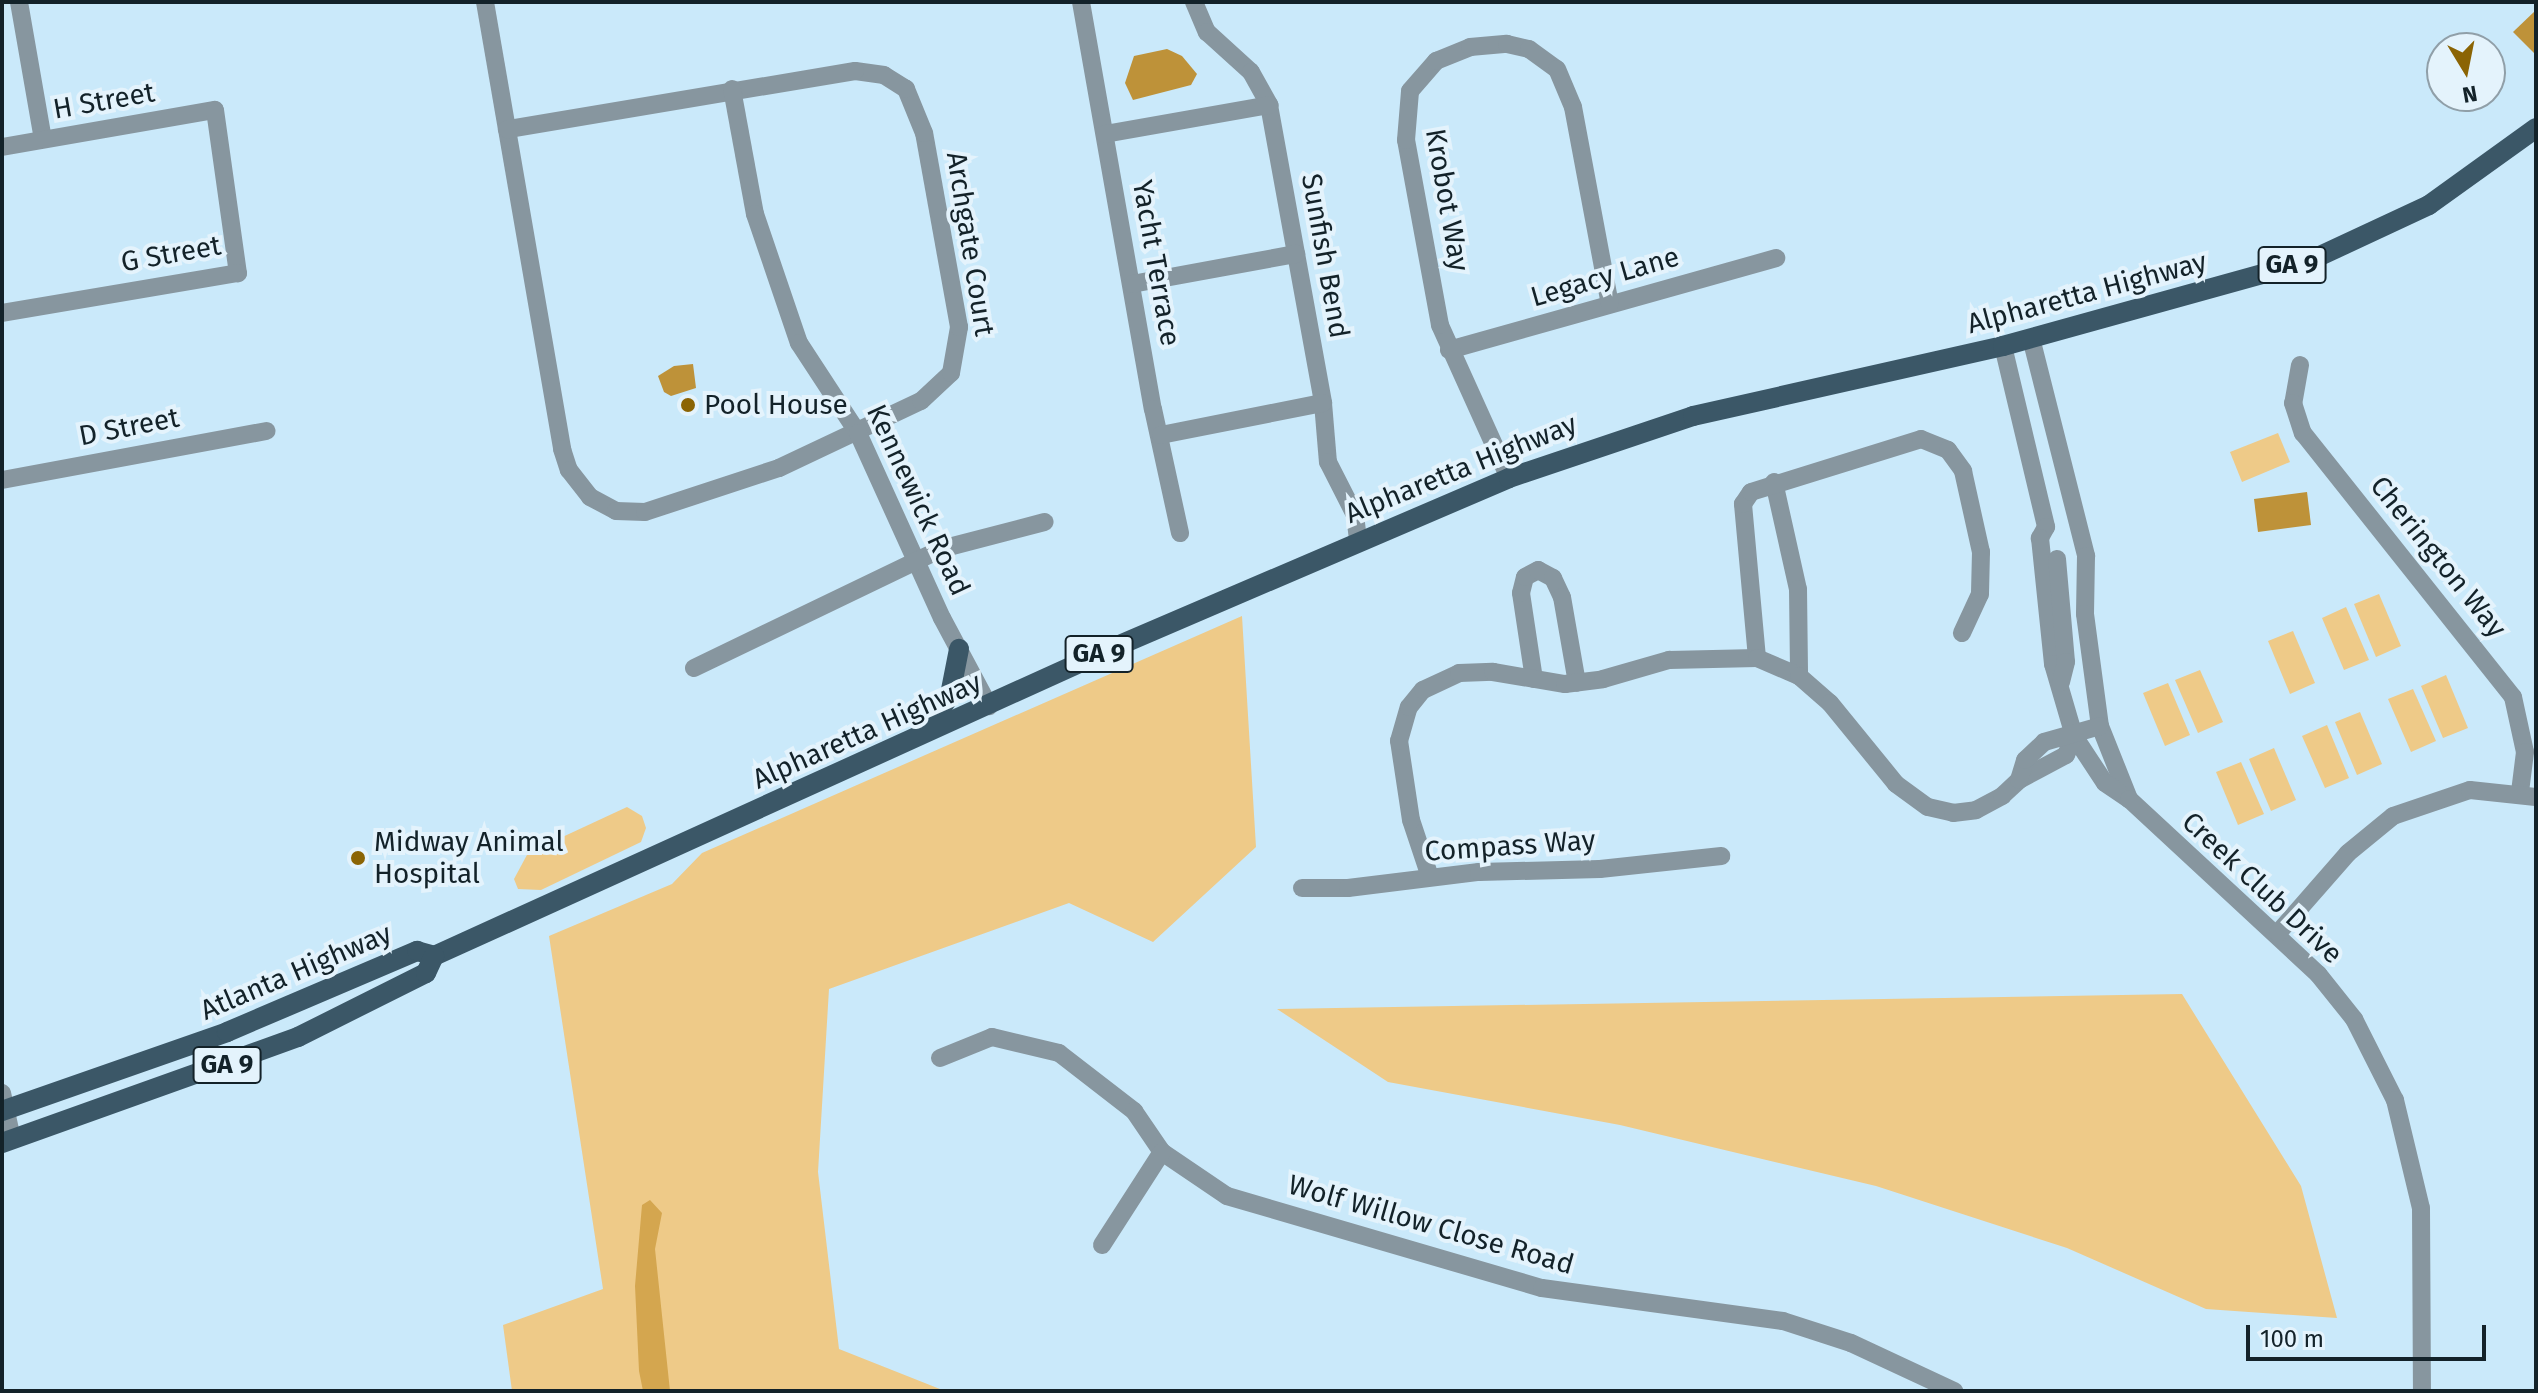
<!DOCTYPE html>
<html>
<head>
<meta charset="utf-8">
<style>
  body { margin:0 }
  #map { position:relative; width:2538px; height:1393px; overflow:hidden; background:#cae9fa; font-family:"Fira Sans",sans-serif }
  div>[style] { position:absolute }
  .green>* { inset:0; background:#eeca88 }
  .forest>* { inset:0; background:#d4a64f }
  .water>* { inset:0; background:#be9239 }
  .street>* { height:18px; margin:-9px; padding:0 9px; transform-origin:9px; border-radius:9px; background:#87969f }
  .primary>* { height:20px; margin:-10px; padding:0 10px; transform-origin:10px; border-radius:10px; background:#3b5767 }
  .dots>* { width:22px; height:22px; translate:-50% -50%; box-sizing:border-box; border:4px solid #e4f3fc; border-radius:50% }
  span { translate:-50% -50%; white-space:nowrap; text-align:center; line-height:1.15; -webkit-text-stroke:8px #e4f3fc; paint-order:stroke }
  .shield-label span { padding:2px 6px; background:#e4f3fc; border:2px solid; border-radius:6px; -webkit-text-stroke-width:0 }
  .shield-label { font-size:26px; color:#132229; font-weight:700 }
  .street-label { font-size:28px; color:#132229 }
  .poi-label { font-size:28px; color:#132229 }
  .left { translate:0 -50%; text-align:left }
  .frame { position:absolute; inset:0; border:4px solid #132229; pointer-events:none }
  .north { position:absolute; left:2426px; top:32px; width:80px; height:80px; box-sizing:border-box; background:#e4f3fc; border:2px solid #909fa8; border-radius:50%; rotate:170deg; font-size:22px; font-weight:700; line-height:32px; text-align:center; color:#132229 }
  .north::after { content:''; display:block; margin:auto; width:28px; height:36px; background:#8b6404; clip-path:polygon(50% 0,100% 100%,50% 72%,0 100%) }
  .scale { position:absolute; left:2246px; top:1325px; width:240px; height:36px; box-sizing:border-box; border:4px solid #132229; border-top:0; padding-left:10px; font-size:24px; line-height:28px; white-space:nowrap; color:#132229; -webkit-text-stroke:6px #e4f3fc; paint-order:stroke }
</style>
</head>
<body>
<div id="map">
  <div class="green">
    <div style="clip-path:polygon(2278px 433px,2290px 462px,2242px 482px,2230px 452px)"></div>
    <div style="clip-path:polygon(2379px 594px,2401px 646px,2376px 657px,2354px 604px)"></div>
    <div style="clip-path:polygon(2346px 607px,2369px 660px,2344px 670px,2322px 618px)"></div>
    <div style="clip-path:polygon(1242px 616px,1256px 847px,1153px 942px,1069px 903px,829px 989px,818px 1172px,839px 1349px,945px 1391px,512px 1391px,503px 1325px,603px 1289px,549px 936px,672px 884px,702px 853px)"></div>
    <div style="clip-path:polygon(2293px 631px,2315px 683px,2290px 694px,2268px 641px)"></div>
    <div style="clip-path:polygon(2200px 670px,2223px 722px,2198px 733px,2175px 680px)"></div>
    <div style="clip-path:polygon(2446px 675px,2468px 728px,2443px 738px,2421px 686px)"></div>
    <div style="clip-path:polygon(2168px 683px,2190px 735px,2165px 746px,2143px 693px)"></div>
    <div style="clip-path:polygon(2413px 689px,2436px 741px,2411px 752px,2388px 699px)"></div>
    <div style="clip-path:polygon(2360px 712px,2382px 764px,2357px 775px,2335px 722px)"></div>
    <div style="clip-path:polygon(2327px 725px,2349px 778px,2325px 788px,2302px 736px)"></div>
    <div style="clip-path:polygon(2274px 748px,2296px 800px,2271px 811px,2249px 759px)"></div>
    <div style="clip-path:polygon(2241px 762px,2264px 814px,2238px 825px,2216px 772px)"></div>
    <div style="clip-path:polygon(627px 807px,642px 816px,646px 828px,641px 842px,541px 890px,518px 889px,514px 879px,528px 853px)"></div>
    <div style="clip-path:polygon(2182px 994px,2301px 1186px,2337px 1318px,2206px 1309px,2067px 1248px,1876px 1186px,1620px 1125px,1388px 1082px,1277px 1009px)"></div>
  </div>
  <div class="forest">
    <div style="clip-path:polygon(650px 1200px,662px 1213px,655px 1249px,670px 1391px,643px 1391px,639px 1371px,635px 1286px,642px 1205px)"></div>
  </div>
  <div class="water">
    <div style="clip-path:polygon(2536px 10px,2536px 55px,2513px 32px)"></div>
    <div style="clip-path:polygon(1167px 49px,1182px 56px,1197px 74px,1191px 85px,1133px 100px,1125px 83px,1134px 56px)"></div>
    <div style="clip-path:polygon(693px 364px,696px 388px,671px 396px,664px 392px,658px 376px,674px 366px)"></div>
    <div style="clip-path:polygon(2307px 492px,2311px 525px,2258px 532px,2254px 499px)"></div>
  </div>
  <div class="street">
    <div style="left:19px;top:2px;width:139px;rotate:80.1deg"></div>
    <div style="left:485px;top:2px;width:454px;rotate:80.2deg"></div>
    <div style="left:562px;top:449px;width:22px;rotate:72deg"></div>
    <div style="left:569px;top:470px;width:34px;rotate:52deg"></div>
    <div style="left:590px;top:497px;width:30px;rotate:28deg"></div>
    <div style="left:616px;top:511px;width:29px;rotate:2deg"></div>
    <div style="left:645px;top:512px;width:141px;rotate:-18.2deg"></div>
    <div style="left:779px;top:468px;width:157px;rotate:-25.3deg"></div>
    <div style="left:921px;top:401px;width:41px;rotate:-43deg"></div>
    <div style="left:951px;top:373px;width:47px;rotate:-80.1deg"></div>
    <div style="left:959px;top:327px;width:197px;rotate:-100.2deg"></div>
    <div style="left:924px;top:133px;width:48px;rotate:-112.2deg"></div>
    <div style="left:906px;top:89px;width:26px;rotate:-148deg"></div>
    <div style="left:884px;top:75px;width:29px;rotate:-172deg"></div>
    <div style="left:855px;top:71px;width:353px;rotate:170.5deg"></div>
    <div style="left:1081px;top:2px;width:413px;rotate:80deg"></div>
    <div style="left:1153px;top:409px;width:127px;rotate:77.7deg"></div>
    <div style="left:1194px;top:2px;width:33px;rotate:67deg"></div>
    <div style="left:1207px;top:32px;width:59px;rotate:42.3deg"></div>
    <div style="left:1251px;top:72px;width:38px;rotate:61deg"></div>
    <div style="left:1269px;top:105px;width:303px;rotate:79.7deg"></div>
    <div style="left:1323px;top:403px;width:59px;rotate:85.2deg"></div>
    <div style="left:1328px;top:462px;width:59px;rotate:63deg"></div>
    <div style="left:1355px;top:515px;width:24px;rotate:83deg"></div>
    <div style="left:732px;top:89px;width:127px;rotate:79.6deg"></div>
    <div style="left:755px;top:214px;width:136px;rotate:71.2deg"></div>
    <div style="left:799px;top:343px;width:108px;rotate:56.8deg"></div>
    <div style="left:858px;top:433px;width:203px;rotate:65.6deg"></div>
    <div style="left:942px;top:618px;width:100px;rotate:61.9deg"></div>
    <div style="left:1105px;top:134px;width:167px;rotate:-10deg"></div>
    <div style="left:2px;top:147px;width:216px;rotate:-9.9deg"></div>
    <div style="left:215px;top:110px;width:165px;rotate:82deg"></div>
    <div style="left:238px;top:273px;width:239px;rotate:170.4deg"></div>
    <div style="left:1132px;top:284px;width:167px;rotate:-10.4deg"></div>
    <div style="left:2031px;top:338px;width:225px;rotate:75.8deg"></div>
    <div style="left:2086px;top:556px;width:58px;rotate:91deg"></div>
    <div style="left:2085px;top:614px;width:113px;rotate:82.4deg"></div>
    <div style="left:2100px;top:726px;width:79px;rotate:68.3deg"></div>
    <div style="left:2003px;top:346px;width:186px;rotate:76.6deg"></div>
    <div style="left:2046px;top:527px;width:13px;rotate:119deg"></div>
    <div style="left:2040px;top:538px;width:127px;rotate:84.1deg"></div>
    <div style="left:2053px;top:664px;width:75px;rotate:73.7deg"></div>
    <div style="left:2074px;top:736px;width:56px;rotate:56.6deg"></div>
    <div style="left:2105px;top:783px;width:29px;rotate:34deg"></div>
    <div style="left:2129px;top:799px;width:258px;rotate:42.8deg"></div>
    <div style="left:2318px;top:974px;width:58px;rotate:51.3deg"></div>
    <div style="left:2354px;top:1019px;width:91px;rotate:63.2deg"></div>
    <div style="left:2395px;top:1100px;width:111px;rotate:76.5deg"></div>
    <div style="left:2421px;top:1208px;width:183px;rotate:89.7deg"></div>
    <div style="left:1449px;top:350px;width:340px;rotate:-15.7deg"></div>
    <div style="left:2300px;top:365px;width:39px;rotate:100deg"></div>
    <div style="left:2293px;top:403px;width:32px;rotate:72deg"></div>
    <div style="left:2303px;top:433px;width:337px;rotate:51.5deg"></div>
    <div style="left:2513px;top:697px;width:56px;rotate:77.7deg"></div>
    <div style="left:2525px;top:752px;width:40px;rotate:97.1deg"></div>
    <div style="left:1161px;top:435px;width:165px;rotate:-11.2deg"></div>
    <div style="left:1509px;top:478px;width:168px;rotate:-114.3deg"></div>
    <div style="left:1440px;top:325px;width:188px;rotate:-100.4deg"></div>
    <div style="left:1406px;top:140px;width:49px;rotate:-85.3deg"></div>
    <div style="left:1410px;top:91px;width:40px;rotate:-49deg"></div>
    <div style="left:1436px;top:61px;width:37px;rotate:-22deg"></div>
    <div style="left:1470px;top:47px;width:37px;rotate:-5deg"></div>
    <div style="left:1507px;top:44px;width:23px;rotate:13deg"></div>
    <div style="left:1529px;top:49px;width:34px;rotate:36deg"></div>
    <div style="left:1557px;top:69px;width:41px;rotate:67.2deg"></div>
    <div style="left:1573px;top:107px;width:200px;rotate:79.4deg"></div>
    <div style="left:2px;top:480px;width:269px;rotate:-10.5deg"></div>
    <div style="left:1774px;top:482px;width:110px;rotate:77.4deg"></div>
    <div style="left:1798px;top:589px;width:87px;rotate:89.3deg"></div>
    <div style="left:2057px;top:559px;width:103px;rotate:85deg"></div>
    <div style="left:2066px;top:662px;width:21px;rotate:104deg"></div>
    <div style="left:1757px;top:658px;width:155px;rotate:-95.2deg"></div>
    <div style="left:1743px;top:504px;width:14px;rotate:-56deg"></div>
    <div style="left:1751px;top:492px;width:178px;rotate:-17.3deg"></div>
    <div style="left:1921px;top:439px;width:29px;rotate:22deg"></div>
    <div style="left:1948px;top:450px;width:26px;rotate:54deg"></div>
    <div style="left:1963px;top:471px;width:83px;rotate:77.5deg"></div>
    <div style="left:1981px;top:552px;width:42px;rotate:91.4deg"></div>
    <div style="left:1980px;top:594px;width:43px;rotate:114.8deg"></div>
    <div style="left:694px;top:668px;width:274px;rotate:-25.7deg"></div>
    <div style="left:941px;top:549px;width:107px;rotate:-14.6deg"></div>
    <div style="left:1534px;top:679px;width:87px;rotate:-98.6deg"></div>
    <div style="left:1521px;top:593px;width:16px;rotate:-76deg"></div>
    <div style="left:1525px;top:577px;width:15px;rotate:-28deg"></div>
    <div style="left:1538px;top:570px;width:17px;rotate:28deg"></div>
    <div style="left:1553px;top:578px;width:21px;rotate:65deg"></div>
    <div style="left:1562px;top:597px;width:87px;rotate:80.1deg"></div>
    <div style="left:2019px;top:780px;width:53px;rotate:-28deg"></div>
    <div style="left:2066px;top:755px;width:21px;rotate:-67deg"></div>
    <div style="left:1430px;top:877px;width:60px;rotate:-108.4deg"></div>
    <div style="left:1411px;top:820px;width:80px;rotate:-98.6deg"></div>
    <div style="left:1399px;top:741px;width:35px;rotate:-74deg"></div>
    <div style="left:1409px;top:707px;width:22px;rotate:-51deg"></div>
    <div style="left:1423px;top:690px;width:40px;rotate:-25deg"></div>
    <div style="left:1459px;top:673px;width:34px;rotate:-2deg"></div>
    <div style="left:1493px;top:672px;width:73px;rotate:9.5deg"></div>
    <div style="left:1565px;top:684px;width:38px;rotate:-7deg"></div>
    <div style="left:1603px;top:679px;width:69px;rotate:-16.1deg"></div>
    <div style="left:1669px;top:660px;width:88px;rotate:-1.3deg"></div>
    <div style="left:1757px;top:658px;width:46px;rotate:23.2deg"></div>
    <div style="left:1799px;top:676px;width:41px;rotate:41.1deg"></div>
    <div style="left:1830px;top:703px;width:104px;rotate:50.8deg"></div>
    <div style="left:1896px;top:784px;width:39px;rotate:36deg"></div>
    <div style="left:1928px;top:807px;width:26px;rotate:13deg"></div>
    <div style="left:1953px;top:813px;width:23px;rotate:-7deg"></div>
    <div style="left:1976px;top:810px;width:30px;rotate:-28deg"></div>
    <div style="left:2002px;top:796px;width:23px;rotate:-43deg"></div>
    <div style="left:2019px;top:780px;width:21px;rotate:-73deg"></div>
    <div style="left:2025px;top:760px;width:26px;rotate:-43deg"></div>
    <div style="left:2044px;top:742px;width:58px;rotate:-15.9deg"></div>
    <div style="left:1302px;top:888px;width:46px"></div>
    <div style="left:1348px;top:888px;width:132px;rotate:-7deg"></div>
    <div style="left:1479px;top:872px;width:121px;rotate:-1.4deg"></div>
    <div style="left:1600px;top:869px;width:122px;rotate:-6.1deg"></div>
    <div style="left:2278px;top:933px;width:106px;rotate:-48.8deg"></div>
    <div style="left:2348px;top:853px;width:58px;rotate:-39.4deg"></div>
    <div style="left:2393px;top:816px;width:81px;rotate:-18.7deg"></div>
    <div style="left:2470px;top:790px;width:66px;rotate:6.1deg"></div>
    <div style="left:940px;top:1058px;width:56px;rotate:-22deg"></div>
    <div style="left:992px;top:1037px;width:69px;rotate:13.4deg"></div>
    <div style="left:1059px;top:1053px;width:95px;rotate:37.7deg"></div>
    <div style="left:1134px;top:1111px;width:50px;rotate:55.7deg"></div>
    <div style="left:1162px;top:1152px;width:78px;rotate:34.1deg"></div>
    <div style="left:1227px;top:1196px;width:328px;rotate:16.3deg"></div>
    <div style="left:1542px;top:1288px;width:243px;rotate:7.8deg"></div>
    <div style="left:1783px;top:1321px;width:71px;rotate:17.9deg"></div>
    <div style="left:1851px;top:1343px;width:114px;rotate:25deg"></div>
    <div style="left:2px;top:1093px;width:47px;rotate:77.7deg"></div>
    <div style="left:1102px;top:1245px;width:111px;rotate:-57.2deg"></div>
  </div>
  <div class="primary">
    <div style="left:926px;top:732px;width:44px;rotate:-57deg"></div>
    <div style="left:950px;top:695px;width:47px;rotate:-78.9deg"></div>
    <div style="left:434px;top:956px;width:740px;rotate:-24.42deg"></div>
    <div style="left:1108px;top:650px;width:436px;rotate:-23.2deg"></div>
    <div style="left:1509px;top:478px;width:194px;rotate:-18.6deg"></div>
    <div style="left:1693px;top:416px;width:318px;rotate:-12.7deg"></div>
    <div style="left:2003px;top:346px;width:318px;rotate:-15.5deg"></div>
    <div style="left:2309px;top:261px;width:132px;rotate:-25deg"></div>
    <div style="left:2429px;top:205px;width:132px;rotate:-35.7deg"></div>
    <div style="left:2px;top:1111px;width:238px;rotate:-19.3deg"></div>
    <div style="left:227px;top:1032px;width:207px;rotate:-23.1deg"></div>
    <div style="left:417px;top:951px;width:18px;rotate:16deg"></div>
    <div style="left:2px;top:1143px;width:314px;rotate:-19.7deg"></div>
    <div style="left:298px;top:1037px;width:143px;rotate:-26.6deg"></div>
    <div style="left:426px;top:973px;width:19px;rotate:-65deg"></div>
  </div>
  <div class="dots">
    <div style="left:688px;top:405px;background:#8b6404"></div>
    <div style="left:358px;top:858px;background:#8b6404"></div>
  </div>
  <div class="shield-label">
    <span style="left:2292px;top:265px">GA 9</span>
    <span style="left:1099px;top:654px">GA 9</span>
    <span style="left:227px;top:1065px">GA 9</span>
  </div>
  <div class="street-label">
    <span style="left:104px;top:101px;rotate:-10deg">H Street</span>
    <span style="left:1447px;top:200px;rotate:80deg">Krobot Way</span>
    <span style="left:970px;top:244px;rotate:81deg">Archgate Court</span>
    <span style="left:171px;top:254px;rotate:-10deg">G Street</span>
    <span style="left:1325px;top:256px;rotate:80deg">Sunfish Bend</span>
    <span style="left:1156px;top:263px;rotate:80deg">Yacht Terrace</span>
    <span style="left:1605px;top:277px;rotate:-16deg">Legacy Lane</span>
    <span style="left:2087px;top:293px;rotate:-15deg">Alpharetta Highway</span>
    <span style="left:129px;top:427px;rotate:-11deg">D Street</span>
    <span style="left:1461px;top:469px;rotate:-22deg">Alpharetta Highway</span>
    <span style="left:918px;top:500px;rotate:65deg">Kennewick Road</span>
    <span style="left:2438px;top:557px;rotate:51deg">Cherington Way</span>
    <span style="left:867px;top:731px;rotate:-24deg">Alpharetta Highway</span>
    <span style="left:1510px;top:846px;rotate:-4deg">Compass Way</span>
    <span style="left:2262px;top:888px;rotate:43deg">Creek Club Drive</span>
    <span style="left:296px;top:972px;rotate:-23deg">Atlanta Highway</span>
    <span style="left:1431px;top:1225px;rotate:16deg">Wolf Willow Close Road</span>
  </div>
  <div class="poi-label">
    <span class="left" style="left:704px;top:405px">Pool House</span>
    <span class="left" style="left:374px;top:858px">Midway Animal<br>Hospital</span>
  </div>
  <div class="frame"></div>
  <div class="north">N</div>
  <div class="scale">100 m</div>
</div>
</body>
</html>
